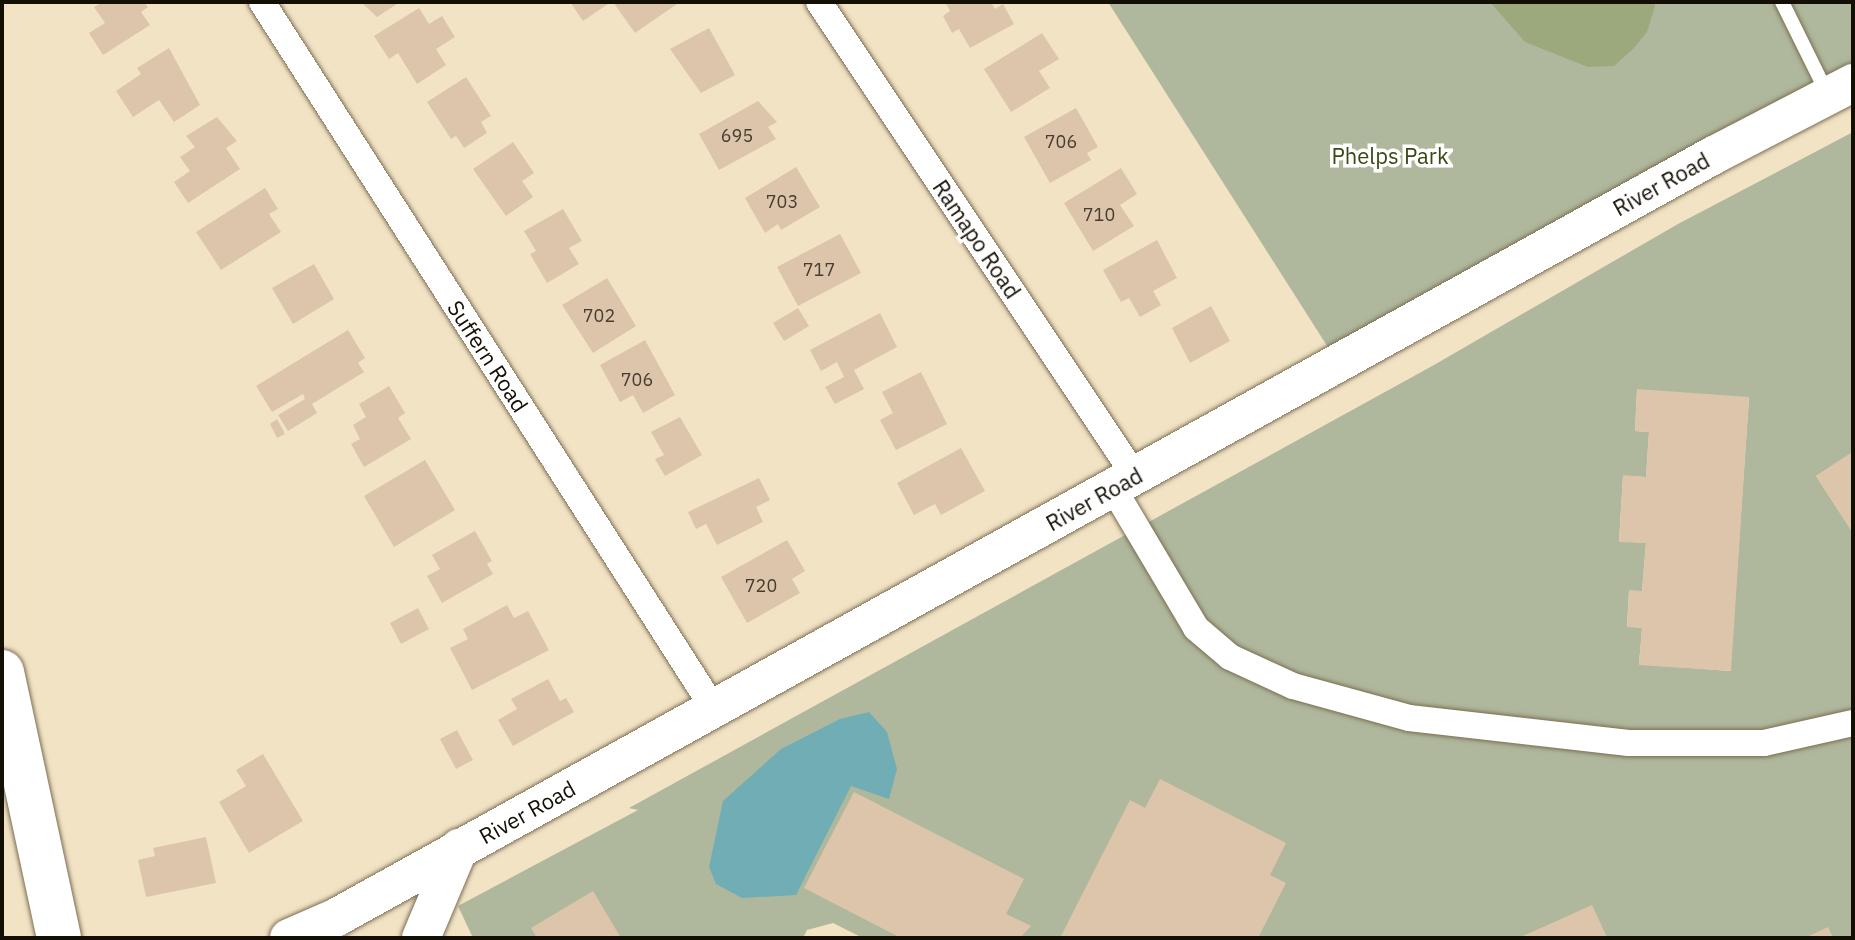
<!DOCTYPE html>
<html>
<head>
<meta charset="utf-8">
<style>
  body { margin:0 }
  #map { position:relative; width:1855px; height:940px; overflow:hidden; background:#f2e3c5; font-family:"IBM Plex Sans",sans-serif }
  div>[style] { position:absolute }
  .green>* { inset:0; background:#afb89c }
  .forest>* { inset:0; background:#9ca97c }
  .water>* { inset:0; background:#70adb5 }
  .building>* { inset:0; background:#ddc5ac }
  .roads { filter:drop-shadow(0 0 2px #7c6e53) drop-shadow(0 0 2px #7c6e53) }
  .lane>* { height:14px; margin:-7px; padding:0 7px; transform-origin:7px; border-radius:7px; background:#fff }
  .street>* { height:26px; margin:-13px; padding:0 13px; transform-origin:13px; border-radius:13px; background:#fff }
  .secondary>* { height:38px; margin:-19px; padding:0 19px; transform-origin:19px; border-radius:19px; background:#fff }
  .highway>* { height:44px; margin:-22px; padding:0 22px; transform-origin:22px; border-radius:22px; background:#fff }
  span { translate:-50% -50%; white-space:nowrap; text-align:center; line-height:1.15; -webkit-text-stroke:7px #fff; paint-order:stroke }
  .number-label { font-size:18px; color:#463c2f }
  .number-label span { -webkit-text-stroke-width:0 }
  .park-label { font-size:22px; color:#3b4814 }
  .street-label { font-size:22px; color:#140f05 }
  .frame { position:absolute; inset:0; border:4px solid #140f05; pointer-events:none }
</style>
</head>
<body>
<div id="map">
  <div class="green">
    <div style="clip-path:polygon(1108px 2px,1853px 2px,1853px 83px,1338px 363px)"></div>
    <div style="clip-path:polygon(evenodd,1853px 132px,1853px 452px,1816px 476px,1853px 533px,1853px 938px,1833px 938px,1828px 928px,1805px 938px,1607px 938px,1592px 906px,1519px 938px,863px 938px,833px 923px,807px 930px,803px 938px,473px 938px,458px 906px,638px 810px,629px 808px,1434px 365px,1678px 224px,1853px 132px,1637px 390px,1749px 398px,1730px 671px,1639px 664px,1642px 628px,1627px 626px,1629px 591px,1642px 591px,1646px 543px,1619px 541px,1623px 476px,1646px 477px,1649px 432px,1635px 431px,1637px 390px)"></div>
  </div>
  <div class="forest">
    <div style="clip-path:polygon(1490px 2px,1654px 2px,1655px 6px,1647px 32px,1633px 49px,1614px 66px,1588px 67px,1525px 42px)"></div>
  </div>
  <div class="water">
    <div style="clip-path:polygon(869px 712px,887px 732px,897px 769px,889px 799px,851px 786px,796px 895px,742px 898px,716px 884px,709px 867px,723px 801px,781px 749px,840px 719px)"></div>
  </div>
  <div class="building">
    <div style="clip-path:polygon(103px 2px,144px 2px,148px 7px,141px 12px,150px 25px,103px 55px,89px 33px,105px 23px,94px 7px)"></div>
    <div style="clip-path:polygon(361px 2px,400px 2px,377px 17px)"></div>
    <div style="clip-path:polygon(570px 2px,611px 2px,583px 21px)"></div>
    <div style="clip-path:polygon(613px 2px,680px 2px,635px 33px)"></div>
    <div style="clip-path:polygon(945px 2px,991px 2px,995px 9px,1003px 4px,1014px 24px,970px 48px,959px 29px,952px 33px,943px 16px,950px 11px)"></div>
    <div style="clip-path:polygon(419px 8px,429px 24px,442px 16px,455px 37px,436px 49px,446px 65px,417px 84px,398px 53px,389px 59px,374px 36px)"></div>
    <div style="clip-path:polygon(709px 28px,735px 75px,701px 93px,670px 49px)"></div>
    <div style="clip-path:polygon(1042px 33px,1059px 59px,1039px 71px,1050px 88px,1011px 112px,984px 69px)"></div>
    <div style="clip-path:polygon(169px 48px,200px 105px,174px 122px,159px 100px,133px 117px,116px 91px,141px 74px,137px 68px)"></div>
    <div style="clip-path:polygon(466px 77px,491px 116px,481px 122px,487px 133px,464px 148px,456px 136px,451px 139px,427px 102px)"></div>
    <div style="clip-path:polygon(758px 101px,777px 122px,768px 127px,776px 139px,719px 170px,699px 134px)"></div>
    <div style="clip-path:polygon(1076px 108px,1098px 147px,1087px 153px,1091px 160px,1050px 183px,1024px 137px)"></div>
    <div style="clip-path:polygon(217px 117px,237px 141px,226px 148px,240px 169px,188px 203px,174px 182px,190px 171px,180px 157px,195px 147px,186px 136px)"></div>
    <div style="clip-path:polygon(513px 142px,534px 173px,522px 181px,533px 197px,506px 216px,473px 169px)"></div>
    <div style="clip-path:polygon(796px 167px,820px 207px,781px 230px,778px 224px,765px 233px,745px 198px)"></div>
    <div style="clip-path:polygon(1121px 168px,1137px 194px,1120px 205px,1134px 226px,1093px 251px,1064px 203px)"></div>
    <div style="clip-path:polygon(265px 188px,278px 209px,269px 214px,281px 232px,221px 270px,196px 232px)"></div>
    <div style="clip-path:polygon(563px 209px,582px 241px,569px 248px,579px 264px,547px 283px,530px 254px,536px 251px,524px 231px)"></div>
    <div style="clip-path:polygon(840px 234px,861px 273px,798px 306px,777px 267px)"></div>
    <div style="clip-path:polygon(1157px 240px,1177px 278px,1153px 291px,1161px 305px,1140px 317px,1129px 298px,1121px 302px,1103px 270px)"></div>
    <div style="clip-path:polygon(314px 264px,334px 299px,293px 324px,272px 288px)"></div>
    <div style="clip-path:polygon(607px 278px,636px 326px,593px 353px,562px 305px)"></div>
    <div style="clip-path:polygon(1211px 306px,1230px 341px,1190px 363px,1172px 328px)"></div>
    <div style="clip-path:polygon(798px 308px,809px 326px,784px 341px,773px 323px)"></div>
    <div style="clip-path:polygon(880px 313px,897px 347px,854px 370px,864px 389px,835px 404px,825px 387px,844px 377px,837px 362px,821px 371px,810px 350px)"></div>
    <div style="clip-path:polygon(348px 330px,365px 358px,358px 363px,364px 372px,312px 404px,317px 413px,288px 431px,278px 415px,305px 399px,303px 394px,272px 412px,256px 386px)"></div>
    <div style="clip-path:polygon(645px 340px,675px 395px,643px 413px,633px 395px,620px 402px,600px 365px)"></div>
    <div style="clip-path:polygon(921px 372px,947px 424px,896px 450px,880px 420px,893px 413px,882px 392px)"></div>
    <div style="clip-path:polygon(389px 386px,405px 413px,398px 418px,411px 439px,364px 467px,351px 444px,360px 439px,353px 425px,366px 417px,359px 404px)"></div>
    <div style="clip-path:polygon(1637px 389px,1749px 397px,1731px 671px,1639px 665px,1642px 628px,1627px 627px,1629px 590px,1642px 591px,1646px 543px,1619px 542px,1623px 475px,1646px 477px,1649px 432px,1635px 431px)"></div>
    <div style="clip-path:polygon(680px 417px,702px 455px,665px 476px,655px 459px,664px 455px,651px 432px)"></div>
    <div style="clip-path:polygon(277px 419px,285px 434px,277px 438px,270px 424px)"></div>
    <div style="clip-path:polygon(961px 448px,985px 491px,941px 515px,935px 504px,914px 515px,897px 483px)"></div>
    <div style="clip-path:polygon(1853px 452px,1853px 533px,1816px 476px)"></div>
    <div style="clip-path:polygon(425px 460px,455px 510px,394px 547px,364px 496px)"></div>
    <div style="clip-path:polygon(759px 478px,770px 500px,756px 507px,763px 522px,717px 545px,706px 524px,696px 529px,688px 512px)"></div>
    <div style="clip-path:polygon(475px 531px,492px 561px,487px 564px,493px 574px,442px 603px,427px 576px,440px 569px,432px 555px)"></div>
    <div style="clip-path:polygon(787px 540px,805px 571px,792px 579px,800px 593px,747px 623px,721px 577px)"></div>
    <div style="clip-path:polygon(507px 605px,514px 618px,528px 611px,549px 650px,472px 690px,450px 648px,468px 639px,463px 629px)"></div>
    <div style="clip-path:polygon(418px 608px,429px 629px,401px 644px,390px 623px)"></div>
    <div style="clip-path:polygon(548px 679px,560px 701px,566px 698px,574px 712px,513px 746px,498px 720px,517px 709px,511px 699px)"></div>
    <div style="clip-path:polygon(457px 730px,473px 760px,456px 769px,440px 739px)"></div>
    <div style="clip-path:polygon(263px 754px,303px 821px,249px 853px,219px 802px,246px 786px,236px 770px)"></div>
    <div style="clip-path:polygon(1160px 779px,1286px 843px,1270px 875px,1286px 883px,1258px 938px,1060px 938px,1130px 800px,1145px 808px)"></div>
    <div style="clip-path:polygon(854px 792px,1024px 879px,1006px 914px,1031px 926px,1020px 938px,901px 938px,804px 888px)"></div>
    <div style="clip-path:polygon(206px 837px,216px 883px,146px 897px,138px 860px,155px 856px,153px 848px)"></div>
    <div style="clip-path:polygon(593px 891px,621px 938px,537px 938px,531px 928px)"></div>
    <div style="clip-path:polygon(1592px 905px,1607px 938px,1519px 938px)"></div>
    <div style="clip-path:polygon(1828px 927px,1833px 938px,1805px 938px)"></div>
  </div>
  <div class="roads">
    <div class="lane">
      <div style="left:1782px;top:2px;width:104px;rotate:63.7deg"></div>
    </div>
    <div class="street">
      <div style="left:262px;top:2px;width:839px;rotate:57.41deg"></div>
      <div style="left:819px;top:2px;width:570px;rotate:56.31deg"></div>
      <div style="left:1113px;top:488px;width:163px;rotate:59.3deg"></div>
      <div style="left:1196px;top:628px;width:45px;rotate:40.5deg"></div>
      <div style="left:1230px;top:657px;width:69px;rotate:24.7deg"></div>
      <div style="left:1293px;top:686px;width:120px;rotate:15.4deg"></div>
      <div style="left:1409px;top:718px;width:221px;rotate:6.5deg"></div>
      <div style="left:1629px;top:743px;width:135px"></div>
      <div style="left:1764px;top:743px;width:91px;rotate:-12.7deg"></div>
    </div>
    <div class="secondary">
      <div style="left:289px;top:938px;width:52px;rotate:-23.6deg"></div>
      <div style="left:337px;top:917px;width:1574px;rotate:-28.96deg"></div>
      <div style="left:1714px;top:155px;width:157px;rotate:-27.4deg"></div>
      <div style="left:421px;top:938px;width:98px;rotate:-67.1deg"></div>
    </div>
    <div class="highway">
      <div style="left:2px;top:672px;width:272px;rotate:77.9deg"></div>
    </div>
  </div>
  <div class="number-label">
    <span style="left:737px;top:136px">695</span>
    <span style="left:1061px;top:142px">706</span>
    <span style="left:782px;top:202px">703</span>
    <span style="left:1099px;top:215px">710</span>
    <span style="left:819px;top:270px">717</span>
    <span style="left:599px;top:316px">702</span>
    <span style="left:637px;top:380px">706</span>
    <span style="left:761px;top:586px">720</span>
  </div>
  <div class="park-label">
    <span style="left:1390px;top:156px">Phelps Park</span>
  </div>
  <div class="street-label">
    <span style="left:1661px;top:184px;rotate:-29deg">River Road</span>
    <span style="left:977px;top:239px;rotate:56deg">Ramapo Road</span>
    <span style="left:488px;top:356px;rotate:57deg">Suffern Road</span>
    <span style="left:1094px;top:499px;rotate:-29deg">River Road</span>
    <span style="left:527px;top:812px;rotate:-29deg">River Road</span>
  </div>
  <div class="frame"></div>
</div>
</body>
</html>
